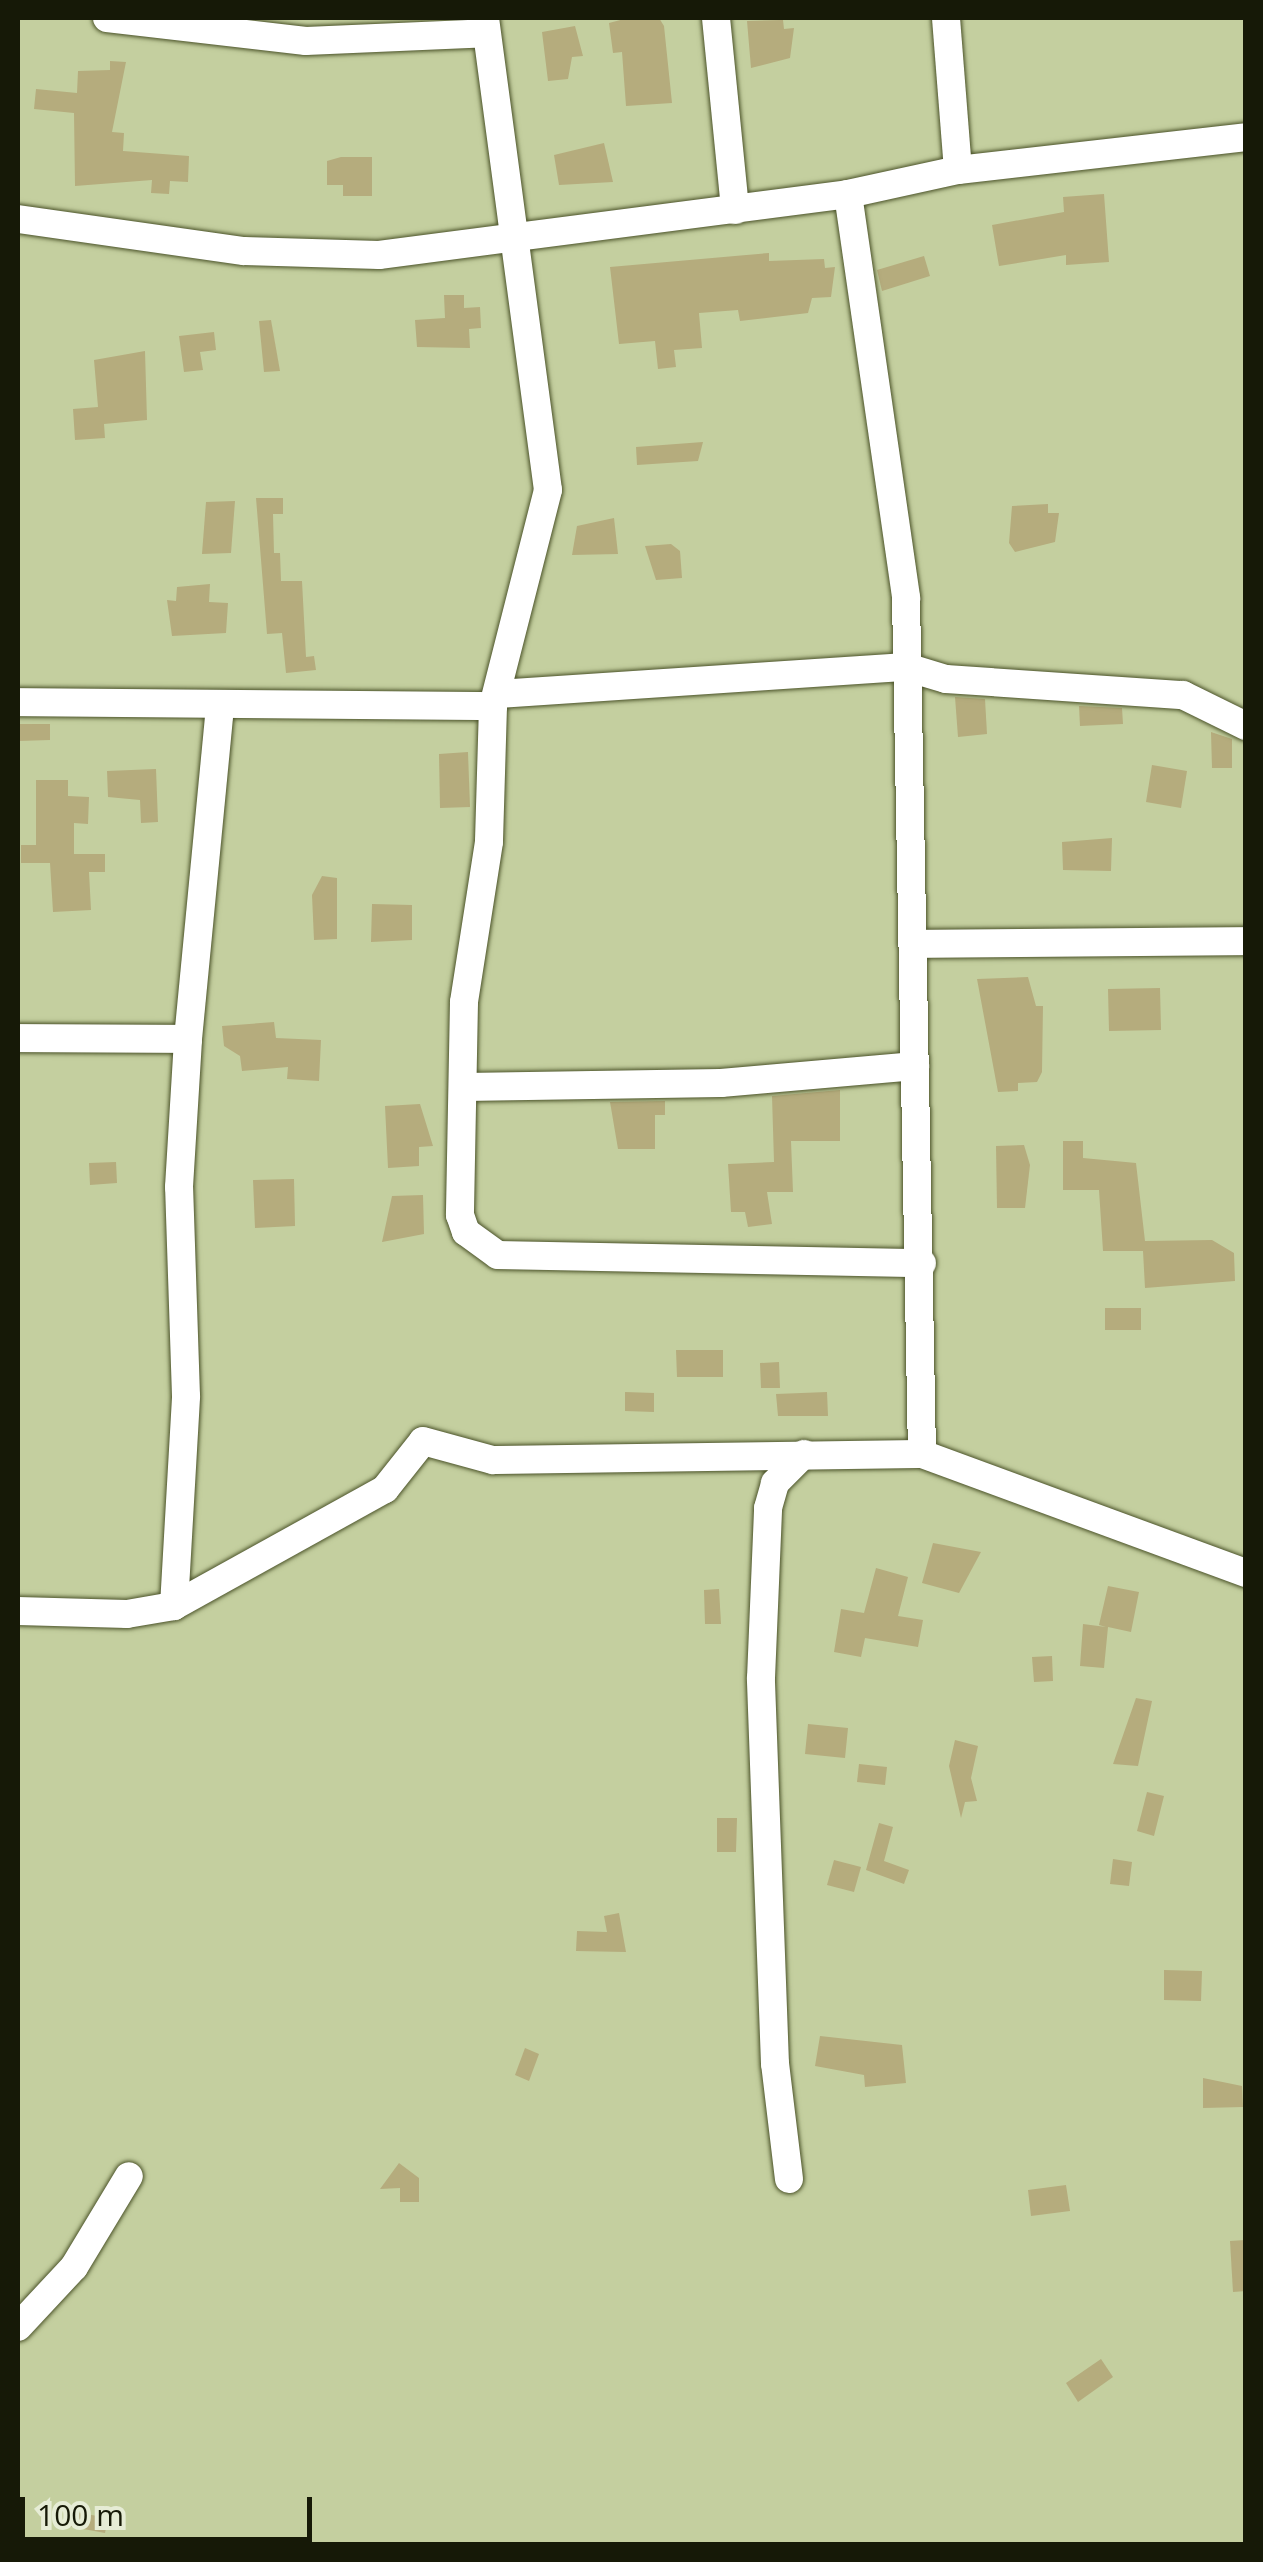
<!DOCTYPE html>
<html>
<head>
<meta charset="utf-8">
<style>
  body { margin:0 }
  #map { position:relative; width:1263px; height:2562px; overflow:hidden; background:#c4cf9f; font-family:"Open Sans",sans-serif }
  div>[style] { position:absolute }
  .building>* { inset:0; background:#b5ac7d }
  .roads { filter:drop-shadow(0 0 2px #4b5329) drop-shadow(0 0 2px #4b5329) }
  .minor>* { height:28px; margin:-14px; padding:0 14px; transform-origin:14px; border-radius:14px; background:#fff }
  span { translate:-50% -50%; white-space:nowrap; text-align:center; line-height:1.15; -webkit-text-stroke:8px #e6ecd5; paint-order:stroke }
  .frame { position:absolute; inset:0; border:20px solid #161907; pointer-events:none }
  .scale { position:absolute; left:20px; top:2497px; width:292px; height:45px; box-sizing:border-box; border:5px solid #161907; border-top:0; padding-left:12px; font-size:30px; line-height:35px; white-space:nowrap; color:#161907; -webkit-text-stroke:8px #e6ecd5; paint-order:stroke }
</style>
</head>
<body>
<div id="map">
  <div class="building">
    <div style="clip-path:polygon(628px 18px,659px 18px,664px 26px,672px 103px,626px 106px,622px 52px,613px 53px,609px 23px)"></div>
    <div style="clip-path:polygon(783px 20px,784px 29px,794px 28px,790px 58px,751px 68px,747px 21px)"></div>
    <div style="clip-path:polygon(575px 26px,583px 56px,572px 57px,568px 79px,548px 81px,542px 32px)"></div>
    <div style="clip-path:polygon(110px 61px,126px 62px,112px 132px,124px 133px,123px 151px,189px 156px,188px 182px,170px 181px,169px 194px,151px 193px,152px 180px,75px 186px,74px 113px,34px 109px,36px 89px,77px 93px,78px 71px,110px 70px)"></div>
    <div style="clip-path:polygon(604px 143px,613px 182px,559px 185px,554px 155px)"></div>
    <div style="clip-path:polygon(341px 157px,372px 157px,372px 196px,343px 196px,343px 185px,327px 185px,327px 161px)"></div>
    <div style="clip-path:polygon(1104px 194px,1109px 262px,1066px 265px,1066px 255px,999px 266px,992px 225px,1064px 212px,1063px 197px)"></div>
    <div style="clip-path:polygon(769px 253px,769px 261px,824px 259px,825px 268px,835px 267px,831px 297px,812px 298px,808px 313px,740px 321px,738px 310px,699px 313px,702px 348px,674px 350px,676px 367px,658px 369px,655px 341px,619px 344px,610px 267px)"></div>
    <div style="clip-path:polygon(924px 256px,930px 276px,882px 291px,877px 270px)"></div>
    <div style="clip-path:polygon(444px 295px,464px 295px,464px 308px,480px 307px,481px 328px,469px 329px,470px 348px,417px 347px,415px 320px,445px 318px)"></div>
    <div style="clip-path:polygon(271px 320px,280px 371px,264px 372px,259px 321px)"></div>
    <div style="clip-path:polygon(214px 332px,216px 350px,200px 352px,203px 370px,184px 372px,179px 336px)"></div>
    <div style="clip-path:polygon(145px 351px,147px 420px,104px 424px,105px 438px,75px 440px,73px 409px,98px 407px,94px 360px)"></div>
    <div style="clip-path:polygon(703px 442px,698px 461px,637px 465px,636px 447px)"></div>
    <div style="clip-path:polygon(256px 498px,283px 498px,283px 514px,273px 514px,274px 553px,280px 553px,281px 581px,302px 581px,306px 657px,314px 656px,316px 670px,286px 673px,282px 633px,267px 634px)"></div>
    <div style="clip-path:polygon(235px 501px,231px 553px,202px 554px,206px 502px)"></div>
    <div style="clip-path:polygon(1048px 504px,1048px 513px,1059px 513px,1055px 542px,1015px 552px,1009px 543px,1012px 506px)"></div>
    <div style="clip-path:polygon(614px 518px,618px 554px,572px 555px,577px 526px)"></div>
    <div style="clip-path:polygon(671px 544px,680px 551px,682px 578px,656px 580px,645px 546px)"></div>
    <div style="clip-path:polygon(210px 584px,209px 602px,228px 603px,226px 633px,172px 636px,167px 600px,176px 601px,177px 587px)"></div>
    <div style="clip-path:polygon(955px 697px,985px 699px,987px 734px,958px 737px)"></div>
    <div style="clip-path:polygon(1079px 706px,1122px 708px,1123px 724px,1080px 726px)"></div>
    <div style="clip-path:polygon(18px 724px,50px 724px,50px 740px,18px 741px)"></div>
    <div style="clip-path:polygon(1211px 732px,1232px 739px,1232px 768px,1212px 768px)"></div>
    <div style="clip-path:polygon(468px 752px,470px 807px,440px 808px,439px 754px)"></div>
    <div style="clip-path:polygon(1152px 765px,1187px 771px,1181px 808px,1146px 802px)"></div>
    <div style="clip-path:polygon(156px 769px,158px 822px,141px 823px,140px 800px,108px 797px,107px 771px)"></div>
    <div style="clip-path:polygon(36px 780px,68px 780px,68px 796px,89px 797px,88px 824px,74px 823px,74px 854px,105px 854px,105px 872px,89px 872px,91px 910px,53px 912px,50px 863px,21px 863px,21px 845px,36px 845px)"></div>
    <div style="clip-path:polygon(1112px 838px,1111px 871px,1063px 870px,1062px 842px)"></div>
    <div style="clip-path:polygon(322px 876px,337px 878px,337px 939px,314px 940px,312px 895px)"></div>
    <div style="clip-path:polygon(372px 904px,412px 905px,412px 940px,371px 942px)"></div>
    <div style="clip-path:polygon(1028px 977px,1036px 1006px,1043px 1006px,1042px 1072px,1037px 1082px,1018px 1083px,1018px 1091px,998px 1092px,977px 979px)"></div>
    <div style="clip-path:polygon(1160px 988px,1161px 1030px,1109px 1031px,1108px 989px)"></div>
    <div style="clip-path:polygon(274px 1022px,276px 1038px,321px 1040px,319px 1081px,287px 1079px,288px 1067px,242px 1071px,240px 1056px,224px 1046px,222px 1026px)"></div>
    <div style="clip-path:polygon(840px 1090px,840px 1141px,791px 1141px,793px 1192px,767px 1192px,772px 1224px,748px 1227px,745px 1212px,731px 1212px,728px 1164px,774px 1162px,772px 1096px)"></div>
    <div style="clip-path:polygon(665px 1101px,665px 1115px,655px 1115px,655px 1149px,618px 1149px,610px 1102px)"></div>
    <div style="clip-path:polygon(420px 1104px,433px 1146px,419px 1147px,419px 1166px,388px 1168px,385px 1106px)"></div>
    <div style="clip-path:polygon(1063px 1141px,1083px 1141px,1083px 1158px,1136px 1163px,1145px 1241px,1212px 1240px,1234px 1253px,1235px 1281px,1145px 1288px,1143px 1251px,1103px 1251px,1099px 1190px,1063px 1190px)"></div>
    <div style="clip-path:polygon(1024px 1145px,1030px 1165px,1025px 1208px,997px 1208px,996px 1146px)"></div>
    <div style="clip-path:polygon(116px 1162px,117px 1183px,90px 1185px,89px 1163px)"></div>
    <div style="clip-path:polygon(294px 1179px,295px 1226px,255px 1228px,253px 1180px)"></div>
    <div style="clip-path:polygon(423px 1195px,424px 1234px,382px 1242px,392px 1196px)"></div>
    <div style="clip-path:polygon(1105px 1308px,1141px 1308px,1141px 1330px,1105px 1330px)"></div>
    <div style="clip-path:polygon(676px 1350px,723px 1350px,723px 1377px,677px 1377px)"></div>
    <div style="clip-path:polygon(779px 1362px,780px 1388px,761px 1388px,760px 1363px)"></div>
    <div style="clip-path:polygon(625px 1392px,654px 1393px,654px 1412px,625px 1411px)"></div>
    <div style="clip-path:polygon(827px 1392px,828px 1416px,778px 1416px,776px 1394px)"></div>
    <div style="clip-path:polygon(933px 1543px,981px 1552px,959px 1593px,922px 1583px)"></div>
    <div style="clip-path:polygon(876px 1568px,908px 1577px,898px 1616px,923px 1620px,918px 1647px,865px 1638px,861px 1657px,834px 1652px,841px 1609px,864px 1613px)"></div>
    <div style="clip-path:polygon(1108px 1586px,1139px 1592px,1131px 1632px,1108px 1627px,1104px 1668px,1080px 1666px,1083px 1624px,1106px 1627px,1099px 1625px)"></div>
    <div style="clip-path:polygon(719px 1589px,721px 1624px,705px 1624px,704px 1590px)"></div>
    <div style="clip-path:polygon(1052px 1656px,1053px 1681px,1034px 1682px,1032px 1657px)"></div>
    <div style="clip-path:polygon(1136px 1698px,1152px 1701px,1138px 1766px,1113px 1764px)"></div>
    <div style="clip-path:polygon(808px 1724px,848px 1728px,845px 1758px,805px 1754px)"></div>
    <div style="clip-path:polygon(955px 1740px,978px 1746px,971px 1778px,977px 1801px,965px 1802px,961px 1818px,949px 1766px)"></div>
    <div style="clip-path:polygon(859px 1764px,887px 1767px,885px 1785px,857px 1782px)"></div>
    <div style="clip-path:polygon(1147px 1792px,1164px 1796px,1154px 1836px,1137px 1831px)"></div>
    <div style="clip-path:polygon(717px 1818px,737px 1818px,736px 1852px,717px 1852px)"></div>
    <div style="clip-path:polygon(879px 1823px,893px 1827px,884px 1861px,909px 1870px,904px 1884px,866px 1870px)"></div>
    <div style="clip-path:polygon(1113px 1859px,1132px 1862px,1129px 1886px,1110px 1884px)"></div>
    <div style="clip-path:polygon(834px 1860px,861px 1867px,854px 1892px,827px 1885px)"></div>
    <div style="clip-path:polygon(619px 1913px,626px 1952px,576px 1951px,577px 1931px,607px 1932px,604px 1916px)"></div>
    <div style="clip-path:polygon(1164px 1970px,1202px 1971px,1201px 2001px,1164px 2000px)"></div>
    <div style="clip-path:polygon(820px 2036px,902px 2045px,906px 2083px,865px 2087px,864px 2075px,815px 2066px)"></div>
    <div style="clip-path:polygon(525px 2048px,539px 2054px,529px 2081px,515px 2075px)"></div>
    <div style="clip-path:polygon(1203px 2078px,1242px 2086px,1243px 2107px,1203px 2108px)"></div>
    <div style="clip-path:polygon(399px 2163px,419px 2178px,419px 2202px,400px 2202px,400px 2188px,380px 2189px)"></div>
    <div style="clip-path:polygon(1066px 2185px,1070px 2211px,1031px 2216px,1028px 2190px)"></div>
    <div style="clip-path:polygon(1245px 2240px,1246px 2291px,1233px 2292px,1230px 2241px)"></div>
    <div style="clip-path:polygon(1101px 2359px,1113px 2377px,1078px 2402px,1066px 2383px)"></div>
    <div style="clip-path:polygon(70px 2511px,108px 2518px,105px 2533px,67px 2526px)"></div>
  </div>
  <div class="roads">
    <div class="minor">
      <div style="left:107px;top:18px;width:200px;rotate:6.6deg"></div>
      <div style="left:306px;top:41px;width:180px;rotate:-2.5deg"></div>
      <div style="left:485px;top:18px;width:476px;rotate:82.4deg"></div>
      <div style="left:548px;top:490px;width:223px;rotate:104.3deg"></div>
      <div style="left:493px;top:706px;width:136px;rotate:91.7deg"></div>
      <div style="left:489px;top:842px;width:162px;rotate:98.9deg"></div>
      <div style="left:464px;top:1002px;width:213px;rotate:91.1deg"></div>
      <div style="left:460px;top:1215px;width:18px;rotate:71deg"></div>
      <div style="left:466px;top:1232px;width:39px;rotate:36deg"></div>
      <div style="left:498px;top:1255px;width:424px;rotate:1.1deg"></div>
      <div style="left:716px;top:18px;width:193px;rotate:84.3deg"></div>
      <div style="left:946px;top:18px;width:152px;rotate:85.5deg"></div>
      <div style="left:848px;top:194px;width:408px;rotate:81.8deg"></div>
      <div style="left:906px;top:598px;width:856px;rotate:88.93deg"></div>
      <div style="left:18px;top:219px;width:228px;rotate:8.1deg"></div>
      <div style="left:244px;top:251px;width:135px;rotate:1.7deg"></div>
      <div style="left:379px;top:255px;width:473px;rotate:-7.4deg"></div>
      <div style="left:848px;top:194px;width:113px;rotate:-12.3deg"></div>
      <div style="left:958px;top:170px;width:290px;rotate:-6.5deg"></div>
      <div style="left:498px;top:694px;width:409px;rotate:-3.8deg"></div>
      <div style="left:906px;top:667px;width:42px;rotate:16.7deg"></div>
      <div style="left:946px;top:679px;width:238px;rotate:3.9deg"></div>
      <div style="left:1183px;top:695px;width:70px;rotate:26.2deg"></div>
      <div style="left:18px;top:702px;width:475px;rotate:0.5deg"></div>
      <div style="left:916px;top:944px;width:330px;rotate:-0.5deg"></div>
      <div style="left:18px;top:1038px;width:170px;rotate:0.3deg"></div>
      <div style="left:188px;top:1039px;width:336px;rotate:-84.5deg"></div>
      <div style="left:464px;top:1087px;width:257px;rotate:-0.9deg"></div>
      <div style="left:721px;top:1083px;width:195px;rotate:-5deg"></div>
      <div style="left:174px;top:1606px;width:210px;rotate:-86.7deg"></div>
      <div style="left:186px;top:1396px;width:209px;rotate:-91.9deg"></div>
      <div style="left:179px;top:1187px;width:148px;rotate:-86.5deg"></div>
      <div style="left:18px;top:1611px;width:109px;rotate:1.6deg"></div>
      <div style="left:127px;top:1614px;width:48px;rotate:-9.7deg"></div>
      <div style="left:174px;top:1606px;width:241px;rotate:-29deg"></div>
      <div style="left:385px;top:1489px;width:61px;rotate:-51.6deg"></div>
      <div style="left:423px;top:1441px;width:73px;rotate:15.2deg"></div>
      <div style="left:493px;top:1460px;width:429px;rotate:-0.8deg"></div>
      <div style="left:922px;top:1454px;width:345px;rotate:20.2deg"></div>
      <div style="left:789px;top:2179px;width:116px;rotate:-96.9deg"></div>
      <div style="left:775px;top:2064px;width:386px;rotate:-92.1deg"></div>
      <div style="left:761px;top:1678px;width:170px;rotate:-87.6deg"></div>
      <div style="left:768px;top:1508px;width:26px;rotate:-74deg"></div>
      <div style="left:775px;top:1483px;width:41px;rotate:-45deg"></div>
      <div style="left:18px;top:2327px;width:82px;rotate:-47deg"></div>
      <div style="left:74px;top:2267px;width:106px;rotate:-58.9deg"></div>
    </div>
  </div>
  <div class="frame"></div>
  <div class="scale">100 m</div>
</div>
</body>
</html>
